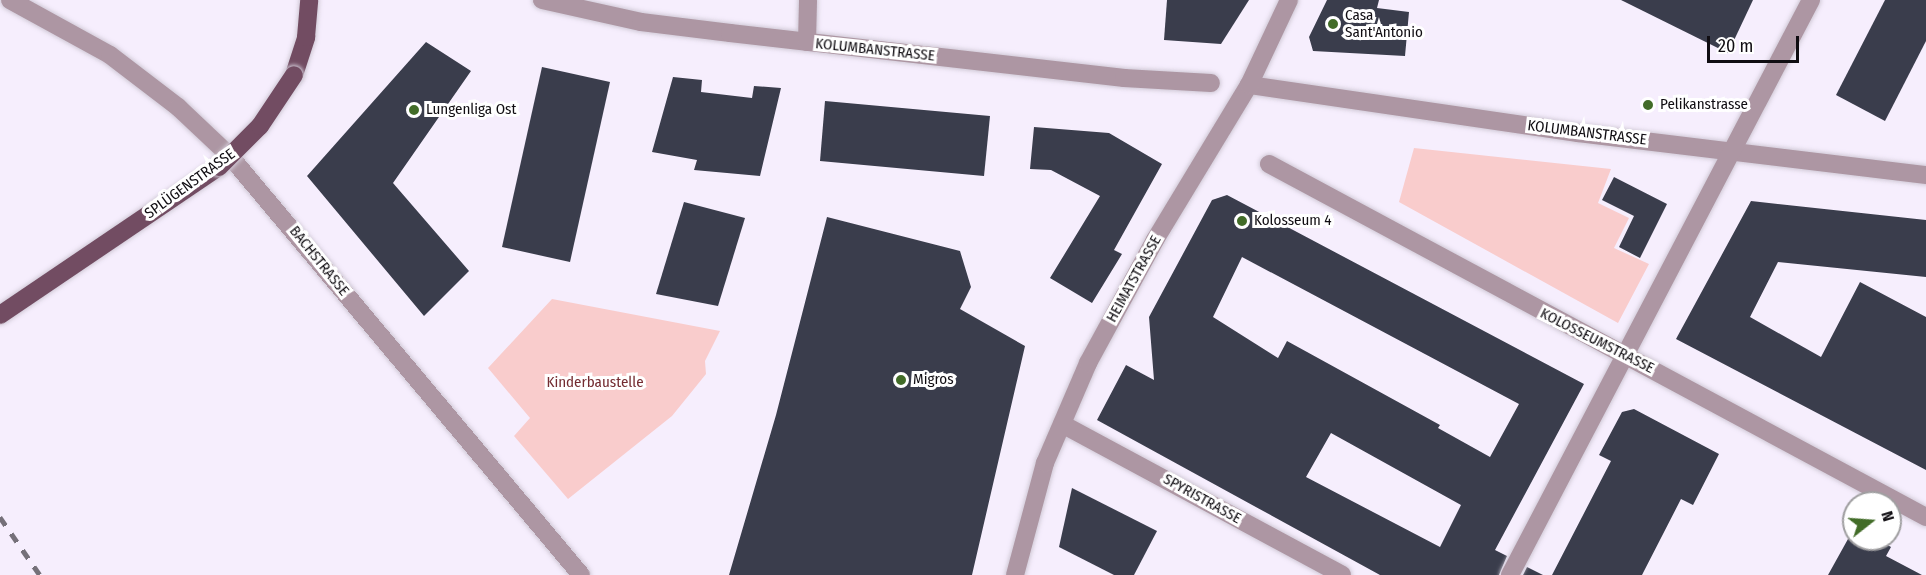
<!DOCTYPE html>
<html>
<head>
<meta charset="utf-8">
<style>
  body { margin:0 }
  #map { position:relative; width:1926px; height:575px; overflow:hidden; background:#f6eefd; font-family:"Fira Sans Condensed",sans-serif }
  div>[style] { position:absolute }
  .green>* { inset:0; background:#f9cccc }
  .building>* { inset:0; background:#3a3d4c }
  .roads { filter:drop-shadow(0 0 2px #d1cad7) drop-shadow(0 0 2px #d1cad7) }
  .minor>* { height:18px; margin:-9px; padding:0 9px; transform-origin:9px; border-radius:9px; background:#ad96a3 }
  .major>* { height:18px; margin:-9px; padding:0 9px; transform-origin:9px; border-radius:9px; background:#724c62 }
  .rail>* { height:4.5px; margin-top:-2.25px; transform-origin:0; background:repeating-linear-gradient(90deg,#757079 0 10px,transparent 0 20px) }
  .bridges { filter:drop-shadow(0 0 2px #d1cad7) drop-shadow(0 0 2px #d1cad7) }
  .major-bridge>* { height:18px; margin:-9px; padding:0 9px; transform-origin:9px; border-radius:9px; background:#724c62 }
  .dots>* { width:16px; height:16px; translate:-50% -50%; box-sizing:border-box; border:3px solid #fff; border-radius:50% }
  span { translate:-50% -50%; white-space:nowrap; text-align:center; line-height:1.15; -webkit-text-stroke:6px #fff; paint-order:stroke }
  .poi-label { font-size:15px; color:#100d12 }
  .left { translate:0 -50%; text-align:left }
  .street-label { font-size:15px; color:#100d12 }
  .park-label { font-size:15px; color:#742c31 }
  .north { position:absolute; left:1842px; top:491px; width:60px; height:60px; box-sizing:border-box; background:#fff; border:2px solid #9f9ea0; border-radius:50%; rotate:73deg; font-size:16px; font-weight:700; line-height:24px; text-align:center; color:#100d12 }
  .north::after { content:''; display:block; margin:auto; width:21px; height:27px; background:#426c28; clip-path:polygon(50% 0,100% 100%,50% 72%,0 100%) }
  .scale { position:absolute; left:1707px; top:36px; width:92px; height:27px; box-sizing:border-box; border:3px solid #100d12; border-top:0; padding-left:8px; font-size:18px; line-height:21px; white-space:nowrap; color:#100d12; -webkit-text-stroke:4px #fff; paint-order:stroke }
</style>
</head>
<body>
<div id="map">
  <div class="green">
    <div style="clip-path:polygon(1414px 148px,1611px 169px,1598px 203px,1629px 218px,1614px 248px,1649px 264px,1618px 323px,1399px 202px)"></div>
    <div style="clip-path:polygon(552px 299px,720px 331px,705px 361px,706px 374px,672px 416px,568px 499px,514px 436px,530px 418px,488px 368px)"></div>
  </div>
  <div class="building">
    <div style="clip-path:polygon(1167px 0,1249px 0,1221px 44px,1164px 40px)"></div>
    <div style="clip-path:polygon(1327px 0,1379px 0,1377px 8px,1409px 12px,1405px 56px,1313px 51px,1309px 37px)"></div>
    <div style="clip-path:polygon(1621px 0,1753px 0,1728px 53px)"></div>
    <div style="clip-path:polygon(1885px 0,1926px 0,1926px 41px,1885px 121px,1836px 95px)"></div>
    <div style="clip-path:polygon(426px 42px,471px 71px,393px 183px,469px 271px,424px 316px,307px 176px)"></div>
    <div style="clip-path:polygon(542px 67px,610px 82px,570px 262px,502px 247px)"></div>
    <div style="clip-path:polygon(673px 77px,702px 80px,701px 92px,752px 98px,754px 86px,781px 88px,760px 176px,694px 170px,697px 160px,652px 152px)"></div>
    <div style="clip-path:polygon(825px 101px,990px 116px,984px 176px,820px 161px)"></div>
    <div style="clip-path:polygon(1034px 127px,1109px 133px,1162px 164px,1114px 250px,1122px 254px,1092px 303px,1050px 278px,1100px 196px,1051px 170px,1030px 169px)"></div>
    <div style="clip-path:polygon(1614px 177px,1667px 204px,1640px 258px,1619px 247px,1634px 216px,1602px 200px)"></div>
    <div style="clip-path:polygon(evenodd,1227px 195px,1584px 384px,1495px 550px,1507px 556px,1499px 575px,1380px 575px,1097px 420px,1126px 365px,1154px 380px,1149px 317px,1212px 200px,1227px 195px,1242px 257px,1519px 404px,1490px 457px,1438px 428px,1440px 425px,1287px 341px,1278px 358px,1213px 317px,1242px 257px,1227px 195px,1331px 433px,1461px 505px,1440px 547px,1306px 477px,1331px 433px)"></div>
    <div style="clip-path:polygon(1751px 201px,1926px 220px,1926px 277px,1778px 262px,1750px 317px,1821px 357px,1860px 282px,1926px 317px,1926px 470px,1676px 339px)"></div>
    <div style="clip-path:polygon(684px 202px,745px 218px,718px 306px,656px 294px)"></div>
    <div style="clip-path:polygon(827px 217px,960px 251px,971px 287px,960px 309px,1025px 346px,972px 575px,729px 575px,776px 415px)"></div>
    <div style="clip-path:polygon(1634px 409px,1719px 454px,1693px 505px,1681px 499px,1642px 575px,1552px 575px,1611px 461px,1599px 455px,1622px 412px)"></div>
    <div style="clip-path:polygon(1072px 488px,1157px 531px,1134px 575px,1114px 575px,1059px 547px)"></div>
    <div style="clip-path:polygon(1848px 539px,1877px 539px,1891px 547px,1886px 556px,1922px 575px,1828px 575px)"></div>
    <div style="clip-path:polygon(1527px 567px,1543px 575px,1523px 575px)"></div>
  </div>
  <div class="roads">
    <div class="minor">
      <div style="left:10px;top:0;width:114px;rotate:28.8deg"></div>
      <div style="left:110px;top:55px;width:86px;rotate:37.4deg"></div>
      <div style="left:178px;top:107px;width:70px;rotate:43.3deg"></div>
      <div style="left:229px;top:155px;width:548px;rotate:50.03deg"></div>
      <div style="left:542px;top:0;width:101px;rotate:12.5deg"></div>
      <div style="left:641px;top:22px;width:90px;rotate:7deg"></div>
      <div style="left:730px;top:33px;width:397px;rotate:6.5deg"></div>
      <div style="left:1124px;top:78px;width:87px;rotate:3.3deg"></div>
      <div style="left:807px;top:42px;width:42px;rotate:-88.6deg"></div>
      <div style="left:1249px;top:85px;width:332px;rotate:8.3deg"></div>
      <div style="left:1578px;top:133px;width:351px;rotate:6.9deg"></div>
      <div style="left:1269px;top:164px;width:746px;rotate:28.25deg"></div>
      <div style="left:1062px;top:424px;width:318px;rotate:28.3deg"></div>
      <div style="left:1015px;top:575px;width:116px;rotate:-75deg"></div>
      <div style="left:1045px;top:463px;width:109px;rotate:-66.7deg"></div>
      <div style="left:1088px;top:363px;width:140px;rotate:-61.4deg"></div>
      <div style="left:1155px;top:240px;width:181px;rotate:-58.8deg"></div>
      <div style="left:1249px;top:85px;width:94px;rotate:-64.8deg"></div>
      <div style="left:1510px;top:575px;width:649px;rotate:-62.37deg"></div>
    </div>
    <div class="major">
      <div style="left:294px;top:75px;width:40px;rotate:-72deg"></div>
      <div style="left:306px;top:37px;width:37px;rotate:-85deg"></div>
      <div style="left:0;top:315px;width:264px;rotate:-34.1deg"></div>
    </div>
  </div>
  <div class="rail">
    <div style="left:0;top:517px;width:70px;rotate:55.4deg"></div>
  </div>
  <div class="bridges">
    <div class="major-bridge">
      <div style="left:219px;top:167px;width:58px;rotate:-45deg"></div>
      <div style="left:260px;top:126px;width:61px;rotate:-56.3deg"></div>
    </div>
  </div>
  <div class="dots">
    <div style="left:1333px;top:24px;background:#426c28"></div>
    <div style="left:1648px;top:105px;background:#426c28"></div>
    <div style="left:414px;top:110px;background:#426c28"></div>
    <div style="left:1242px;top:221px;background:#426c28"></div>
    <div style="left:901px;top:380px;background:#426c28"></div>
  </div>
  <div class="poi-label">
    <span class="left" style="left:1345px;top:24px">Casa<br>Sant'Antonio</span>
    <span class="left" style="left:1660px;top:105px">Pelikanstrasse</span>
    <span class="left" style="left:426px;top:110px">Lungenliga Ost</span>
    <span class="left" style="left:1254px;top:221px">Kolosseum 4</span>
    <span class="left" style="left:913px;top:380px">Migros</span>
  </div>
  <div class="street-label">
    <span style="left:875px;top:50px;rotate:6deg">KOLUMBANSTRASSE</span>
    <span style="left:1587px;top:133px;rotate:7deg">KOLUMBANSTRASSE</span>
    <span style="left:190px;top:184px;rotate:-36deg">SPLÜGENSTRASSE</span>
    <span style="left:319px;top:261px;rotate:51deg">BACHSTRASSE</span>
    <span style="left:1134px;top:279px;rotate:-61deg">HEIMATSTRASSE</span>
    <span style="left:1597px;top:341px;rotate:27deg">KOLOSSEUMSTRASSE</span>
    <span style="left:1202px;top:499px;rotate:29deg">SPYRISTRASSE</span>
  </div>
  <div class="park-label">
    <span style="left:595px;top:383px">Kinderbaustelle</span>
  </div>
  <div class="north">N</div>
  <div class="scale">20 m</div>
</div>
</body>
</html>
